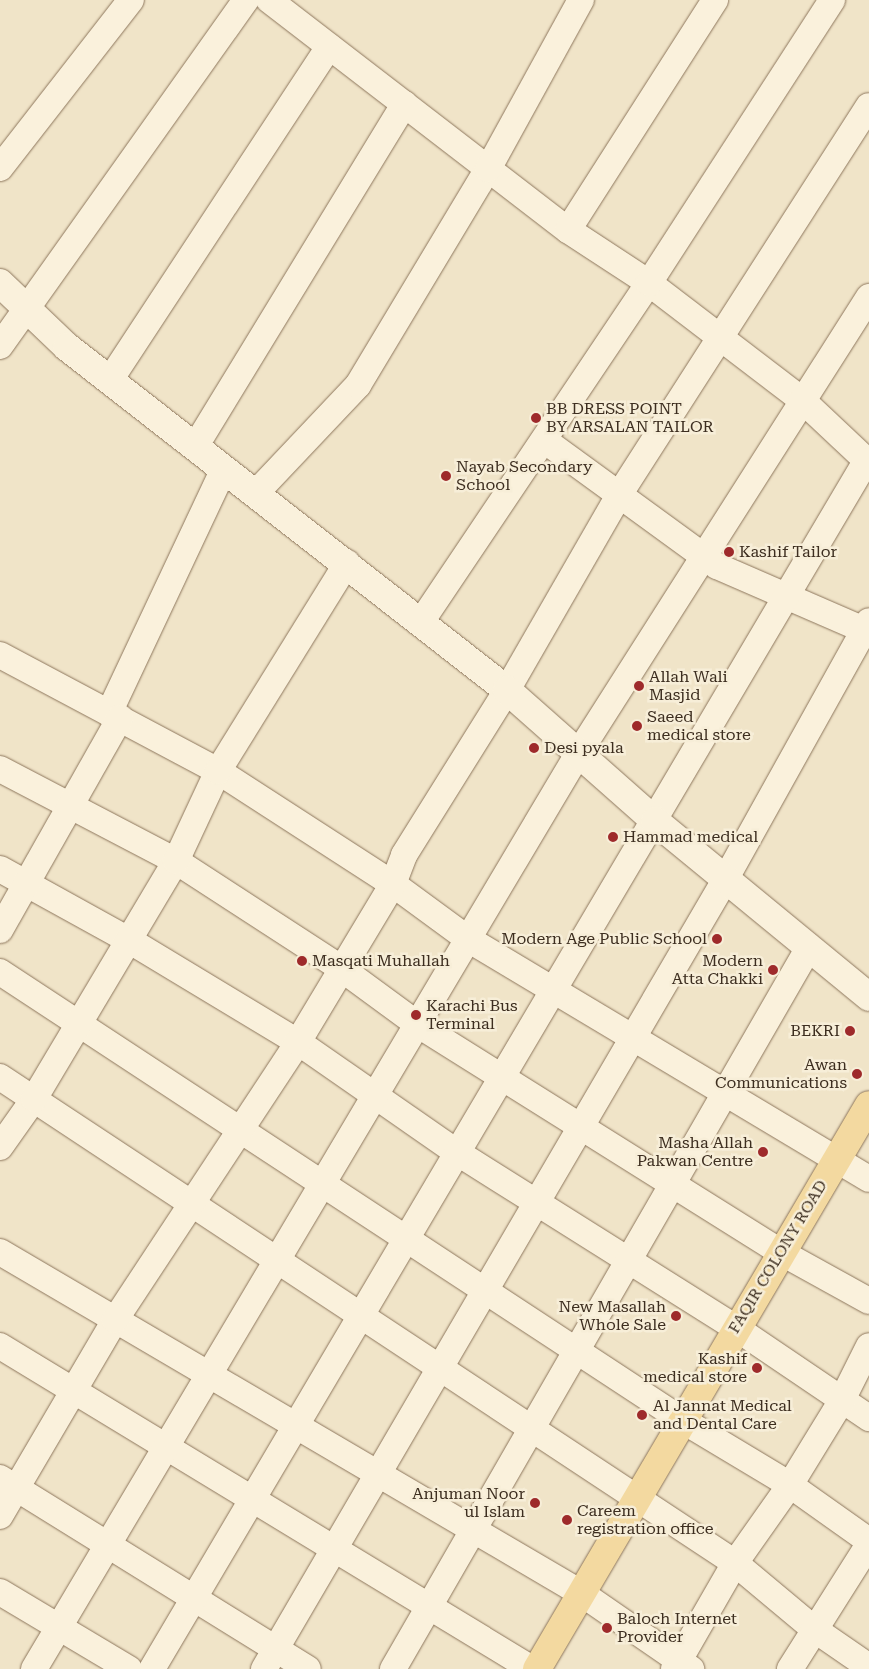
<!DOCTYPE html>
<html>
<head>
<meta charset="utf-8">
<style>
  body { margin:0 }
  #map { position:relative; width:869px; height:1669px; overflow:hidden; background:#f0e4c8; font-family:"Roboto Serif",serif }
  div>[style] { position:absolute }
  .roads { filter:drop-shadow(0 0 1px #8d765c) drop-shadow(0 0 1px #8d765c) }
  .street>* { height:26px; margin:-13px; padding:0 13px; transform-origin:13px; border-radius:13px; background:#faf1dc }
  .secondary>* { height:28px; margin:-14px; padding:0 14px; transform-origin:14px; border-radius:14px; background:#faf1dc }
  .primary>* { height:28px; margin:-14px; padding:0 14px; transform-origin:14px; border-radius:14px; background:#f3d9a0 }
  .dots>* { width:14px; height:14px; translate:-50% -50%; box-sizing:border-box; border:2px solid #f7eed8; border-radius:50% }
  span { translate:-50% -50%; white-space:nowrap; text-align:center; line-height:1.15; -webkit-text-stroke:5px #f7eed8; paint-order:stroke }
  .poi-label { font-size:16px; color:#3d2e20 }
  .left { translate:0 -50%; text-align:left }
  .right { translate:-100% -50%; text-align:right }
  .street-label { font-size:16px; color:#3d2e20 }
</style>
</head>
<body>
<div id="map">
  <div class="roads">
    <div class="street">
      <div style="left:269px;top:0;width:377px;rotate:37.6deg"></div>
      <div style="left:568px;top:230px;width:97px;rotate:33.2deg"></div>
      <div style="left:649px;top:283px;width:193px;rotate:37.4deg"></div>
      <div style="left:802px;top:400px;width:92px;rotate:43.2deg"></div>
      <div style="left:0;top:168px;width:213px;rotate:-52.1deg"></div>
      <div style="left:568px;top:230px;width:273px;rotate:-57.4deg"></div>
      <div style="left:0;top:346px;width:425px;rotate:-54.6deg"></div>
      <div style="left:110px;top:380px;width:399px;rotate:-56.7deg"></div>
      <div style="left:544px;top:440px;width:214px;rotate:36.1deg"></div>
      <div style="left:717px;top:566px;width:166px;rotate:23.5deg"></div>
      <div style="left:195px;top:447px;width:402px;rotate:-58.6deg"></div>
      <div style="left:255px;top:494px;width:150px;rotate:-46.6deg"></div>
      <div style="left:358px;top:385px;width:252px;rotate:-59deg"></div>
      <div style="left:488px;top:169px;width:193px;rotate:-61.2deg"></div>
      <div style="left:421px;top:622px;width:409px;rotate:-56.1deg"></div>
      <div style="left:649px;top:283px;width:337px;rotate:-57.1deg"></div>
      <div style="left:0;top:655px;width:247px;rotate:28deg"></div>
      <div style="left:218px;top:771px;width:208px;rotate:32.9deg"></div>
      <div style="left:393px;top:884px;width:93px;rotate:36.3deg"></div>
      <div style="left:468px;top:939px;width:467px;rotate:30.9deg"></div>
      <div style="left:109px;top:713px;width:270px;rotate:-64.8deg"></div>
      <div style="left:0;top:769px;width:199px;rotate:27.6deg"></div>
      <div style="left:176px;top:861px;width:198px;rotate:33deg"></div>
      <div style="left:342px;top:969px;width:93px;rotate:36.3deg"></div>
      <div style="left:417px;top:1024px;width:431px;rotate:32.1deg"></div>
      <div style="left:782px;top:1253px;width:99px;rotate:28.9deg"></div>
      <div style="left:0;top:869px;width:145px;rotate:28.9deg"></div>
      <div style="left:127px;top:939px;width:200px;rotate:31.1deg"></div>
      <div style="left:298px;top:1042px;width:195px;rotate:34.8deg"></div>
      <div style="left:458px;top:1153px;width:328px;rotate:32.2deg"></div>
      <div style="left:736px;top:1328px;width:161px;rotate:34.1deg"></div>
      <div style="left:0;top:930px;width:244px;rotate:-60.5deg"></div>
      <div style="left:0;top:972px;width:816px;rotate:33.3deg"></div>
      <div style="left:682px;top:1420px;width:126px;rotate:31deg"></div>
      <div style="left:790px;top:1485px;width:97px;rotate:35.3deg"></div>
      <div style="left:0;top:1077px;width:881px;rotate:33.47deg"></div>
      <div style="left:735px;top:1563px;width:103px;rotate:39.9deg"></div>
      <div style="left:814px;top:1629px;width:67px;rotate:34.6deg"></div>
      <div style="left:0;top:1147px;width:59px;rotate:-54.7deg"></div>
      <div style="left:34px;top:1099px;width:277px;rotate:-59.2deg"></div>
      <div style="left:176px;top:861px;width:99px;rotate:-65deg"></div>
      <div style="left:218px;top:771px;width:245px;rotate:-58.2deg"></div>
      <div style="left:0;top:1252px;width:674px;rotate:30.41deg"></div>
      <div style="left:581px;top:1593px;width:134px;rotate:34.6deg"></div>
      <div style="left:0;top:1346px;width:622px;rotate:31.26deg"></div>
      <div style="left:0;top:1478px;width:362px;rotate:31.8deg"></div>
      <div style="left:0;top:1516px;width:227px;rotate:-59.6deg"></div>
      <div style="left:115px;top:1320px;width:333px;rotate:-56.6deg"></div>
      <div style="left:298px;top:1042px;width:184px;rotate:-59deg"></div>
      <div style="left:393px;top:884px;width:31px;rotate:-69deg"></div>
      <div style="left:404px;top:855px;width:195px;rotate:-58deg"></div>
      <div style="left:507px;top:690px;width:225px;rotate:-60.1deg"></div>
      <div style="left:619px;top:495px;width:462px;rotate:-57.3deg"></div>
      <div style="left:0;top:1592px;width:150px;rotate:30.8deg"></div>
      <div style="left:34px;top:1669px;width:1065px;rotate:-59.27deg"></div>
      <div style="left:578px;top:754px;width:542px;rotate:-57.51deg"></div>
      <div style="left:152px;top:1669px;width:1403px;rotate:-59.41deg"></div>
      <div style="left:264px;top:1669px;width:914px;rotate:-59.7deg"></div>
      <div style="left:725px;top:880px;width:296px;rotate:-60.9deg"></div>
      <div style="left:393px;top:1669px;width:831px;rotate:-60.04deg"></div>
      <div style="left:674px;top:1669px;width:122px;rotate:-60.1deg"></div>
      <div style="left:735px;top:1563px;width:95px;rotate:-54.8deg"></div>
      <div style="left:790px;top:1485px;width:100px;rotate:-58.5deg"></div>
      <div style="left:842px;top:1400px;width:60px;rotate:-63.4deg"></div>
      <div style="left:790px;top:1669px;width:148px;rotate:-57.7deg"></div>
    </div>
    <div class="secondary">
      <div style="left:0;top:283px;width:93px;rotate:43.7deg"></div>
      <div style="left:67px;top:347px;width:558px;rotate:37.94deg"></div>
      <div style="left:507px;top:690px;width:198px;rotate:41.5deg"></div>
      <div style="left:655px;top:821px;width:277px;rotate:39.4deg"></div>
    </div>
    <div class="primary">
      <div style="left:537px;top:1669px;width:654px;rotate:-59.52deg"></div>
    </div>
  </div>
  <div class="dots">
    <div style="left:536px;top:418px;background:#9e2a2b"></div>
    <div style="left:446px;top:476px;background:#9e2a2b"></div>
    <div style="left:729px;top:552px;background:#9e2a2b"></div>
    <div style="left:639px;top:686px;background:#9e2a2b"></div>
    <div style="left:637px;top:726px;background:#9e2a2b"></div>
    <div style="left:534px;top:748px;background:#9e2a2b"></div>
    <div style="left:613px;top:837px;background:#9e2a2b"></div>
    <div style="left:717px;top:939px;background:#9e2a2b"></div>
    <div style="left:302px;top:961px;background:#9e2a2b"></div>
    <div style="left:773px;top:970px;background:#9e2a2b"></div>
    <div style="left:416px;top:1015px;background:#9e2a2b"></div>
    <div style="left:850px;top:1031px;background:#9e2a2b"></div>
    <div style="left:857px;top:1074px;background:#9e2a2b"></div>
    <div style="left:763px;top:1152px;background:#9e2a2b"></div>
    <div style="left:676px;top:1316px;background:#9e2a2b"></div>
    <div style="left:757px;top:1368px;background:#9e2a2b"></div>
    <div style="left:642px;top:1415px;background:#9e2a2b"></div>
    <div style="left:535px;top:1503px;background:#9e2a2b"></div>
    <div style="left:567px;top:1520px;background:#9e2a2b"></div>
    <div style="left:607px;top:1628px;background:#9e2a2b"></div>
  </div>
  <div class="poi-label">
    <span class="left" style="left:546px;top:418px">BB DRESS POINT<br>BY ARSALAN TAILOR</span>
    <span class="left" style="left:456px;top:476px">Nayab Secondary<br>School</span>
    <span class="left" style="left:739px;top:552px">Kashif Tailor</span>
    <span class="left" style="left:649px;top:686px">Allah Wali<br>Masjid</span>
    <span class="left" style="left:647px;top:726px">Saeed<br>medical store</span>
    <span class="left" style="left:544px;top:748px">Desi pyala</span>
    <span class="left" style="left:623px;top:837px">Hammad medical</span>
    <span class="right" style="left:707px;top:939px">Modern Age Public School</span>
    <span class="left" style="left:312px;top:961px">Masqati Muhallah</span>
    <span class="right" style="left:763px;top:970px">Modern<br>Atta Chakki</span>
    <span class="left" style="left:426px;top:1015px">Karachi Bus<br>Terminal</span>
    <span class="right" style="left:840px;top:1031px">BEKRI</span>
    <span class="right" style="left:847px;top:1074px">Awan<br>Communications</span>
    <span class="right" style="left:753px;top:1152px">Masha Allah<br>Pakwan Centre</span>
    <span class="right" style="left:666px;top:1316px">New Masallah<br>Whole Sale</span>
    <span class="right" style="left:747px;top:1368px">Kashif<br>medical store</span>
    <span class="left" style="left:653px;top:1415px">Al Jannat Medical<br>and Dental Care</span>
    <span class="right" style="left:525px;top:1503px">Anjuman Noor<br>ul Islam</span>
    <span class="left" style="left:577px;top:1520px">Careem<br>registration office</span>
    <span class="left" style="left:617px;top:1628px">Baloch Internet<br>Provider</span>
  </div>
  <div class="street-label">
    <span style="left:778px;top:1257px;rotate:-59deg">FAQIR COLONY ROAD</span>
  </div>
</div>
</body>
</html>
